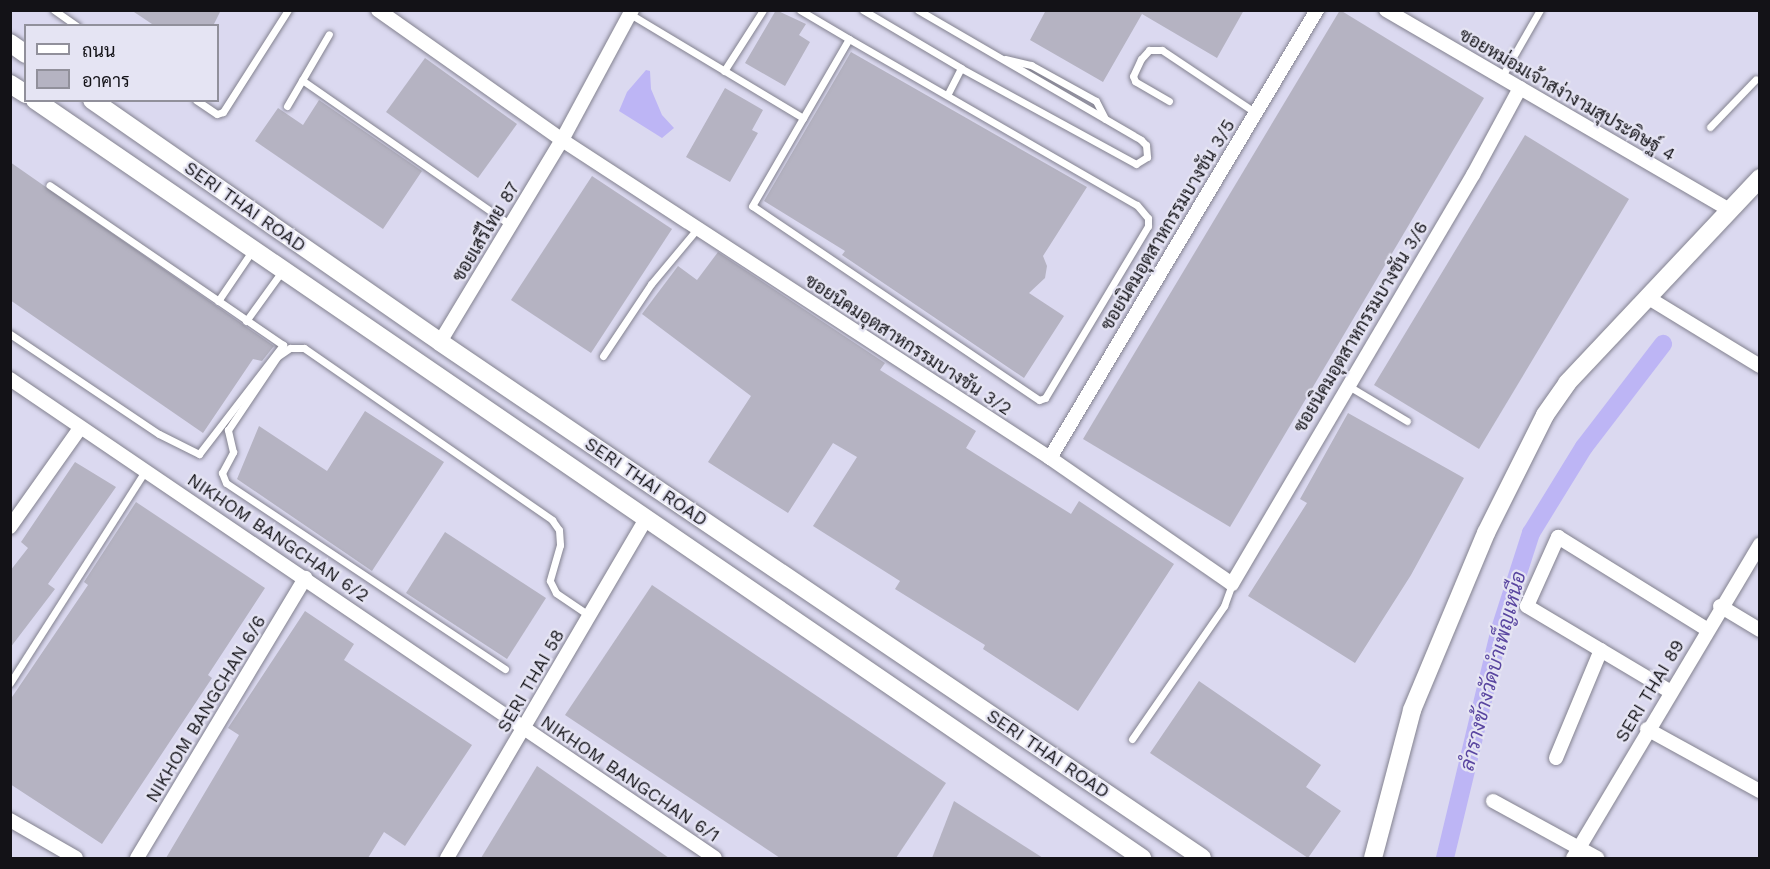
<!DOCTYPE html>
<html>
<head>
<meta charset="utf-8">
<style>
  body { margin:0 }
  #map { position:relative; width:1770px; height:869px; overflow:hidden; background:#e5e4f3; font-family:"Work Sans",Sarabun,sans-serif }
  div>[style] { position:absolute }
  .built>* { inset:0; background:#dbd9f0 }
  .water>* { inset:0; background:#bdb5f5 }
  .canal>* { height:18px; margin:-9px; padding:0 9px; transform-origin:9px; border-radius:9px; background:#bdb5f5 }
  .building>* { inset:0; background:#b5b3c2 }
  .roads { filter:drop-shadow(0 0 2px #83828f) drop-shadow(0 0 2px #83828f) }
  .lane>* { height:7px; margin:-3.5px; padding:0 3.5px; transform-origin:3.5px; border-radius:3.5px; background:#fff }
  .street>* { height:14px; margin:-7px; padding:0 7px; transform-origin:7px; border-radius:7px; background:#fff }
  .secondary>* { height:18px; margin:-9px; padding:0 9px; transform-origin:9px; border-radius:9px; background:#fff }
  span { translate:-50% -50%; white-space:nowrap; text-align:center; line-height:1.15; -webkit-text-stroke:4.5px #e5e4f3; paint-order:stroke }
  .street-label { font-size:18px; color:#131217 }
  .water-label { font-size:20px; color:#5945a0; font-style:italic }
  .frame { position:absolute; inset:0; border:12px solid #131217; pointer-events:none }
  .legend { position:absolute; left:24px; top:24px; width:195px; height:78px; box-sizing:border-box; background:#e5e4f3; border:2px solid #91909b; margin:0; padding:8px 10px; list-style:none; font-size:18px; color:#131217 }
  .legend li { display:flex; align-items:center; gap:12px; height:30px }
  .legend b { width:30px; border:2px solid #91909b }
</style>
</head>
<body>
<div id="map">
  <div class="built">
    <div style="clip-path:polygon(evenodd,11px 11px,1759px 11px,1759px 858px,11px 858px,11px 11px,26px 26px,218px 26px,218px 100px,26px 100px,26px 26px)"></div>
  </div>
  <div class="water">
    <div style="clip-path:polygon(646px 70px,650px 71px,651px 89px,662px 115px,674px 128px,662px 138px,619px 111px,627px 92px)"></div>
  </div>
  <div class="canal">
    <div style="left:1445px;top:858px;width:236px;rotate:-76.5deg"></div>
    <div style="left:1500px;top:629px;width:101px;rotate:-72.1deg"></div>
    <div style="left:1531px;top:533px;width:101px;rotate:-58.4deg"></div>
    <div style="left:1584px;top:447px;width:130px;rotate:-52.5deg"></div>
  </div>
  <div class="building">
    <div style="clip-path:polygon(131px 10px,221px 10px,213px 26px,155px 26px)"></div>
    <div style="clip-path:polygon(776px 10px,806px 24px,799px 35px,810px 42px,785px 86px,745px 63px)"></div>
    <div style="clip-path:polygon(1046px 10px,1244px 10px,1217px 58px,1142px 14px,1103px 82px,1030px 40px)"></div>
    <div style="clip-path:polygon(1340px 10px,1484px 98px,1230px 527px,1083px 439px)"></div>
    <div style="clip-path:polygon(851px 52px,1087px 187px,1043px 256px,1047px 266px,1045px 278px,1029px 293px,1064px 316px,1024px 378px,842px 255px,845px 251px,764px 201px)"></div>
    <div style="clip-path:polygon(425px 58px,517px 124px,478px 178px,386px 112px)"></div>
    <div style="clip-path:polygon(725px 88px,763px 110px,752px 130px,758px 133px,730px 182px,686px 157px)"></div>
    <div style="clip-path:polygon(319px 100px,422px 171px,383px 229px,255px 141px,278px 108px,303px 125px)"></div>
    <div style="clip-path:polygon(1525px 135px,1629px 199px,1479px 449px,1374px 385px)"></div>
    <div style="clip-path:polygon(10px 162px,274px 346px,262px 361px,253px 359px,203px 433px,10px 300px)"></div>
    <div style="clip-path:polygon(592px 176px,672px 229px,591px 353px,511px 300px)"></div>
    <div style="clip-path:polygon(718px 252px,885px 363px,880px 370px,976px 431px,966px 448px,1071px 514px,1079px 501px,1174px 564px,1078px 711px,983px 649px,985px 645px,895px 589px,900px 581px,813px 526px,857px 457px,833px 443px,788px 513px,708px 462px,751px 396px,642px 314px,678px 266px,697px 280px)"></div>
    <div style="clip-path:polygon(365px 411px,444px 462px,372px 571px,237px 479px,259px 426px,327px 471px)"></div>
    <div style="clip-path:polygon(1348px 413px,1464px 478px,1411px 575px,1355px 663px,1248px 596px,1307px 503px,1300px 499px)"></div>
    <div style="clip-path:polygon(75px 462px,116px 487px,48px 584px,55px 589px,10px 648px,10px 571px,28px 548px,21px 542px)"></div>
    <div style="clip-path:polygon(136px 502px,265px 588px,208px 675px,212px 678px,102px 844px,10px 784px,10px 700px,88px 585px,84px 582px)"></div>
    <div style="clip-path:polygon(445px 532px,546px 598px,507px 659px,406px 593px)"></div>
    <div style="clip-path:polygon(652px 585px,946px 783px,896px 858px,780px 858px,565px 715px)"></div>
    <div style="clip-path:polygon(305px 611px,354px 644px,344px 660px,472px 745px,405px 846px,384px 832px,368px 858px,166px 858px,239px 735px,228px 728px)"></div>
    <div style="clip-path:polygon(1199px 681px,1321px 765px,1306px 787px,1341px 811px,1308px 858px,1150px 753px)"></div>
    <div style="clip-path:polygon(537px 766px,669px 858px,481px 858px)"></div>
    <div style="clip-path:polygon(954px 801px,1043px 858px,932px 858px)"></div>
  </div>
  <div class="roads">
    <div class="lane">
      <div style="left:54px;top:10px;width:28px;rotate:35deg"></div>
      <div style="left:800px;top:10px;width:57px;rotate:30.6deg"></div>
      <div style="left:863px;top:10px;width:114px;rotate:30.6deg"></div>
      <div style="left:961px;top:68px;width:30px;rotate:117deg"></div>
      <div style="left:918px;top:10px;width:258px;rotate:30.2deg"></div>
      <div style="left:1141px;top:140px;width:7px;rotate:45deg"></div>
      <div style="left:1146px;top:145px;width:12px;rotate:85deg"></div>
      <div style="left:1147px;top:157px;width:13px;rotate:148deg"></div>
      <div style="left:1136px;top:164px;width:200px;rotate:-151.3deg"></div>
      <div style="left:630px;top:14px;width:202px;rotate:31deg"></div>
      <div style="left:849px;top:39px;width:332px;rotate:30deg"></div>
      <div style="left:1137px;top:205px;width:17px;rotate:50deg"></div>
      <div style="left:1148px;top:218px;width:8px;rotate:90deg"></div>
      <div style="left:1148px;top:226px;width:200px;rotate:120.9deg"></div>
      <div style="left:1045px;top:398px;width:6px;rotate:162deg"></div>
      <div style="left:1039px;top:400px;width:346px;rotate:-145.9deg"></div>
      <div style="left:752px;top:206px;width:193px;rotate:-59.9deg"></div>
      <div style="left:1005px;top:59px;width:27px;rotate:13deg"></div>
      <div style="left:1031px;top:65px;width:74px;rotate:29deg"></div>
      <div style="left:1096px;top:101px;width:20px;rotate:63deg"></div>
      <div style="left:724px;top:71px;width:72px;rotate:-57.4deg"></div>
      <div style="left:1501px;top:78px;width:78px;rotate:-60.2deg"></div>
      <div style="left:302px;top:80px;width:256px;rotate:34.8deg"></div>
      <div style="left:196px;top:100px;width:25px;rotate:34deg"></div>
      <div style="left:217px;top:114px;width:6px;rotate:-18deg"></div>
      <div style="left:223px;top:112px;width:121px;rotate:-57.5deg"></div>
      <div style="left:1169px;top:101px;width:39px;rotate:-150deg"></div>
      <div style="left:1135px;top:81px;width:5px;rotate:-112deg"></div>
      <div style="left:1133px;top:76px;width:19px;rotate:-65deg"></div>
      <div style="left:1141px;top:59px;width:12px;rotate:-48deg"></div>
      <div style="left:1149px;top:50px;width:13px"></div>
      <div style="left:1162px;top:50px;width:113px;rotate:33.8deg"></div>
      <div style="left:287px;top:106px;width:83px;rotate:-59.7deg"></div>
      <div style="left:1710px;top:127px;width:66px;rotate:-46.2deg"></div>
      <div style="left:218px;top:301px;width:60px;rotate:-55.8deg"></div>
      <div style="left:246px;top:321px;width:62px;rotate:-54.2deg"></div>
      <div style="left:10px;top:334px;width:179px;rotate:33.9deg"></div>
      <div style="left:159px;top:434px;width:45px;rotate:26.6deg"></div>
      <div style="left:199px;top:454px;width:138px;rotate:-52.4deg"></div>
      <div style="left:283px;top:345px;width:283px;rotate:-145.6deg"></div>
      <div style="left:603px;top:356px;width:87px;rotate:-56.3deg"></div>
      <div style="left:651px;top:284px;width:72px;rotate:-50.1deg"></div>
      <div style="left:1347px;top:385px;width:70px;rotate:31deg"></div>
      <div style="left:505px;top:669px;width:335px;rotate:-146.3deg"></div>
      <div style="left:226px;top:483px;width:11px;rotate:-112deg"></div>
      <div style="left:222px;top:473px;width:24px;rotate:-62deg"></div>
      <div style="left:233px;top:452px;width:23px;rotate:-103deg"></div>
      <div style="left:228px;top:430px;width:88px;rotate:-56.1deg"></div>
      <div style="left:277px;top:357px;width:16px;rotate:-35deg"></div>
      <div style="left:290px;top:348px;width:14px"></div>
      <div style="left:304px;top:348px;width:302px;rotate:34.7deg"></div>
      <div style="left:552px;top:520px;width:12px;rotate:55deg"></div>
      <div style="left:559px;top:530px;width:15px;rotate:86deg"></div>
      <div style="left:560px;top:545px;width:37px;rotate:106deg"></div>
      <div style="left:550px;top:581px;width:13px;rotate:63deg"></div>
      <div style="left:556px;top:593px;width:41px;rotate:34.1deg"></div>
      <div style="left:10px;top:683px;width:251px;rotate:-57.5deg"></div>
      <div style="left:1132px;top:739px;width:162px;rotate:-55.3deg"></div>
      <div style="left:1224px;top:606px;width:23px;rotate:-70deg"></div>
    </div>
    <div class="street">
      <div style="left:378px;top:10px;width:225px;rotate:35.2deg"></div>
      <div style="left:562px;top:140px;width:582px;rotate:33.09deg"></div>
      <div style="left:1050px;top:458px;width:221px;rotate:34.7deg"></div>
      <div style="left:1232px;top:584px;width:475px;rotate:-59.5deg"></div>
      <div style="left:1473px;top:175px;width:99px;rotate:-61.6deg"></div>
      <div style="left:1386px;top:10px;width:397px;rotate:30.2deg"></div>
      <div style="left:1647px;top:297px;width:132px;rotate:31.4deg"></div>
      <div style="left:440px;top:342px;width:236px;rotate:-58.9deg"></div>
      <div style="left:562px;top:140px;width:148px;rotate:-61.7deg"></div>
      <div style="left:10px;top:379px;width:852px;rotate:34.19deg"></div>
      <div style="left:1050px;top:458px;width:522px;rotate:-59.21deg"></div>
      <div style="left:10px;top:527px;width:121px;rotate:-54.7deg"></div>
      <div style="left:1720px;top:606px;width:47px;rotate:31deg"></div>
      <div style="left:1671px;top:692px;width:168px;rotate:-149.2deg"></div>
      <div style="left:1527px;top:606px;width:76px;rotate:-65.8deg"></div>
      <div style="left:1558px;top:537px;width:176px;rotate:31.8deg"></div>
      <div style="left:1647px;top:729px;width:129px;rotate:28.8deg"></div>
      <div style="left:1556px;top:758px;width:117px;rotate:-67.4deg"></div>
      <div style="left:1493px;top:801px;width:119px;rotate:28.7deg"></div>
      <div style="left:10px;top:820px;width:76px;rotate:29.9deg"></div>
      <div style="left:137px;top:858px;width:327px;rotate:-59deg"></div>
      <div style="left:447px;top:858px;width:391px;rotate:-59.6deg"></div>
      <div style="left:1573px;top:858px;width:365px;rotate:-59.2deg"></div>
    </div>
    <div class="secondary">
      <div style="left:10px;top:43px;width:19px;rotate:35deg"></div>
      <div style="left:10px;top:84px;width:19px;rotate:32deg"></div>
      <div style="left:35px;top:100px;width:1342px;rotate:34.4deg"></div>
      <div style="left:92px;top:100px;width:424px;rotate:34.8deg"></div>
      <div style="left:440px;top:342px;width:920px;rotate:34.1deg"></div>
      <div style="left:1373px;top:858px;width:153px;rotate:-75.2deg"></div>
      <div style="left:1412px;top:710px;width:192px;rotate:-67.3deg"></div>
      <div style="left:1486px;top:533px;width:132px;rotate:-63.4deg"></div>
      <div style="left:1545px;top:415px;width:39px;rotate:-55deg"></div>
      <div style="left:1567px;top:383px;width:282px;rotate:-46.7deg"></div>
    </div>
  </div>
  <div class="street-label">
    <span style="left:1567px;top:95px;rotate:30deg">ซอยหม่อมเจ้าสง่างามสุประดิษฐ์ 4</span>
    <span style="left:245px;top:207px;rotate:35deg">SERI THAI ROAD</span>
    <span style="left:1168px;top:225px;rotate:-59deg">ซอยนิคมอุตสาหกรรมบางชัน 3/5</span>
    <span style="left:486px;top:232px;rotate:-59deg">ซอยเสรีไทย 87</span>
    <span style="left:1361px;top:327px;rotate:-59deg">ซอยนิคมอุตสาหกรรมบางชัน 3/6</span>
    <span style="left:908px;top:345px;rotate:33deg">ซอยนิคมอุตสาหกรรมบางชัน 3/2</span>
    <span style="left:646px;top:482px;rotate:34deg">SERI THAI ROAD</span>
    <span style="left:278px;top:538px;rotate:34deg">NIKHOM BANGCHAN 6/2</span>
    <span style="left:531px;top:681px;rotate:-60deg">SERI THAI 58</span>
    <span style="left:1650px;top:691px;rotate:-59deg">SERI THAI 89</span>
    <span style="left:206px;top:709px;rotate:-59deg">NIKHOM BANGCHAN 6/6</span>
    <span style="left:1048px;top:754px;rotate:34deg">SERI THAI ROAD</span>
    <span style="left:630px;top:779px;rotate:34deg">NIKHOM BANGCHAN 6/1</span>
  </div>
  <div class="water-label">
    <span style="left:1493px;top:671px;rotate:-75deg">ลำรางข้างวัดบำเพ็ญเหนือ</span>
  </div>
  <div class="frame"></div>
  <ul class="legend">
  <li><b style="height:8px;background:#fff"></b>ถนน</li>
  <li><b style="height:16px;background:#b5b3c2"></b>อาคาร</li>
  </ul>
</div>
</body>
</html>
